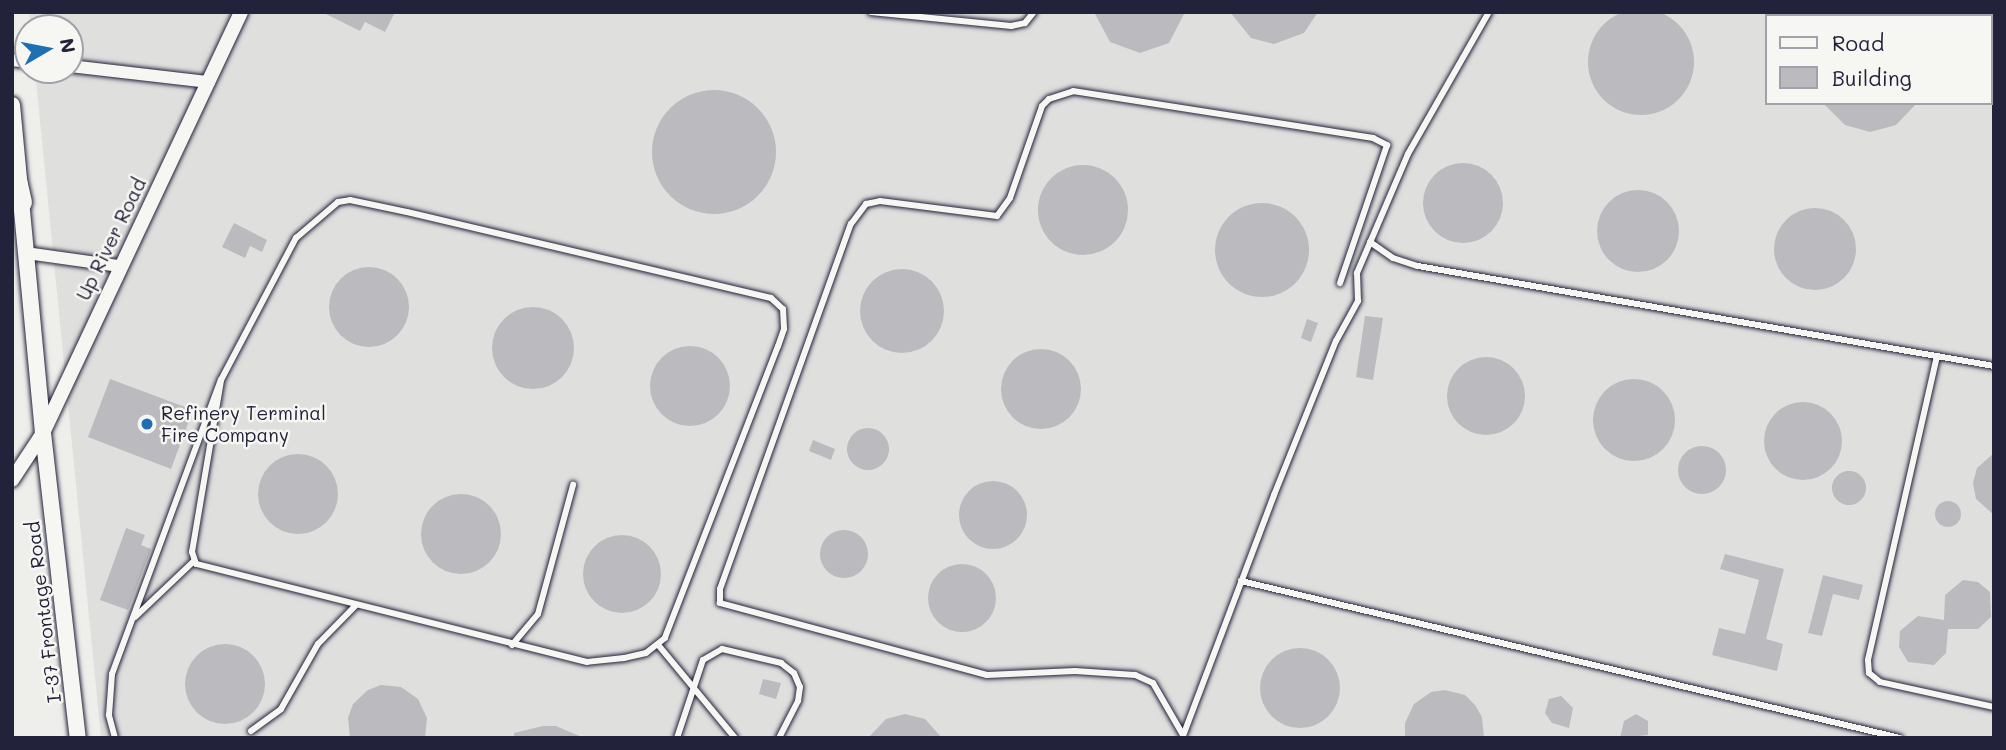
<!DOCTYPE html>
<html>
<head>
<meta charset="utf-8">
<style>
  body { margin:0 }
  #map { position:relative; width:2006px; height:750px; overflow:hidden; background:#eeeeeb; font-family:Mali,sans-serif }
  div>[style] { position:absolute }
  .built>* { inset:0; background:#dfdfde }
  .building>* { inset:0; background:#bbbbbf }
  .round { border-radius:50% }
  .roads { filter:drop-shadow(0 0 2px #22223b) drop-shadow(0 0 2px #22223b) }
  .service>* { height:6px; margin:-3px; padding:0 3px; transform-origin:3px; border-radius:3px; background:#f6f6f2 }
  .minor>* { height:12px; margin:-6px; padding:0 6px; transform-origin:6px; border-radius:6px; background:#f6f6f2 }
  .tertiary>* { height:14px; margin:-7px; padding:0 7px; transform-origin:7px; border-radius:7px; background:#f6f6f2 }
  .secondary>* { height:16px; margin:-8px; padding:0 8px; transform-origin:8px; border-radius:8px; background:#f6f6f2 }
  .motorway>* { height:21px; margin:-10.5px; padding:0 10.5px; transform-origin:10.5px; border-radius:10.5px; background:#f6f6f2 }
  .dots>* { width:19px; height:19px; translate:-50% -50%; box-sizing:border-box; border:4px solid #f6f6f2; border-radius:50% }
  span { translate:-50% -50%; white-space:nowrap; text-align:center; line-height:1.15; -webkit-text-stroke:5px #f6f6f2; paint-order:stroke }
  .street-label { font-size:19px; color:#22223b }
  .poi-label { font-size:19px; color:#22223b }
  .left { translate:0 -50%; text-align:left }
  .frame { position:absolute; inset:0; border:14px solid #22223b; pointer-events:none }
  .legend { position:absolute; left:1765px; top:14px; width:228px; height:91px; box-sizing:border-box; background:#f6f6f2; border:2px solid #a1a1a9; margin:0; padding:9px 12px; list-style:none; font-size:21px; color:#22223b }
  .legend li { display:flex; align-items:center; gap:14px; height:35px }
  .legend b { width:35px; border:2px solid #a1a1a9 }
  .north { position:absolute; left:14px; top:14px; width:70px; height:70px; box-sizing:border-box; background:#f6f6f2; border:2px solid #a1a1a9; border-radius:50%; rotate:80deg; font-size:19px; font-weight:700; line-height:28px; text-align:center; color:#22223b }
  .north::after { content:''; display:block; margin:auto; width:24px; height:32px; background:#1f6fb2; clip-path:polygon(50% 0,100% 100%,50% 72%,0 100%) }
</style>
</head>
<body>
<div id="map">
  <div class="built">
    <div style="clip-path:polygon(evenodd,29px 12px,1994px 12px,1994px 738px,101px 738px,35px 70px,70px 70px,70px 28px,31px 28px,29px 12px,1766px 16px,1990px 16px,1990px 103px,1766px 103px,1766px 16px)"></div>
  </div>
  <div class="building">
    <div class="round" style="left:1588px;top:9px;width:106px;height:106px"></div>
    <div style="clip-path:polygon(322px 12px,395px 12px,385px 32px,365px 22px,360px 31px)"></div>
    <div style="clip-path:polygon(1094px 12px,1185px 12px,1169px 43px,1140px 53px,1110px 42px)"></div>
    <div style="clip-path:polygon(1230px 12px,1318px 12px,1304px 33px,1274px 44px,1251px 38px)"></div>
    <div class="round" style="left:652px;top:90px;width:124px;height:124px"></div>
    <div style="clip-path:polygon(1823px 103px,1917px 103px,1896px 125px,1870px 132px,1845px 125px)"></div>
    <div class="round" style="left:1423px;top:163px;width:80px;height:80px"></div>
    <div class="round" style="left:1038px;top:165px;width:90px;height:90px"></div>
    <div class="round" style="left:1597px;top:190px;width:82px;height:82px"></div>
    <div class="round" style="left:1215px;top:203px;width:94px;height:94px"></div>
    <div class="round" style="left:1774px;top:208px;width:82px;height:82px"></div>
    <div style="clip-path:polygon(234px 223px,267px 240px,262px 252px,250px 246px,245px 258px,222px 247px)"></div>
    <div class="round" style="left:329px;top:267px;width:80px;height:80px"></div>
    <div class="round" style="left:860px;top:269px;width:84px;height:84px"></div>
    <div class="round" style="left:492px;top:307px;width:82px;height:82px"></div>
    <div style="clip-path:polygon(1365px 316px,1383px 318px,1373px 380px,1356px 377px)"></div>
    <div style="clip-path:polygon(1307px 319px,1318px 323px,1311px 342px,1301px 338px)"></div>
    <div class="round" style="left:650px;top:346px;width:80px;height:80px"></div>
    <div class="round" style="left:1001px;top:349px;width:80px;height:80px"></div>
    <div class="round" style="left:1447px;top:357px;width:78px;height:78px"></div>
    <div style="clip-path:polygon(110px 379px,193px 410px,171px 469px,88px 437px)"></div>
    <div class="round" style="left:1593px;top:379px;width:82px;height:82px"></div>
    <div class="round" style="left:1764px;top:402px;width:78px;height:78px"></div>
    <div class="round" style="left:847px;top:428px;width:42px;height:42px"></div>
    <div style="clip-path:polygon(813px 440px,835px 449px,831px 460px,809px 451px)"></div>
    <div class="round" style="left:1678px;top:446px;width:48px;height:48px"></div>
    <div style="clip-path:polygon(1994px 453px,1994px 515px,1976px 499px,1973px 483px,1977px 468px)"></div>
    <div class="round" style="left:258px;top:454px;width:80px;height:80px"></div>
    <div class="round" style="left:1832px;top:471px;width:34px;height:34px"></div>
    <div class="round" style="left:959px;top:481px;width:68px;height:68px"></div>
    <div class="round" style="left:421px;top:494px;width:80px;height:80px"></div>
    <div class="round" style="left:1935px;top:501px;width:26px;height:26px"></div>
    <div style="clip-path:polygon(126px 528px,145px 535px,141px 545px,151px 549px,128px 610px,100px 600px)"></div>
    <div class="round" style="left:820px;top:530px;width:48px;height:48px"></div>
    <div class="round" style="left:583px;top:535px;width:78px;height:78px"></div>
    <div style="clip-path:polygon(1725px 554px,1784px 569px,1766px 639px,1783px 644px,1777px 671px,1712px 655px,1719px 628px,1745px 634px,1759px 580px,1720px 569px)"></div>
    <div class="round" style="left:928px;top:564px;width:68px;height:68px"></div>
    <div style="clip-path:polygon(1823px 575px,1863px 585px,1859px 600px,1833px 594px,1822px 636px,1808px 633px)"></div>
    <div style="clip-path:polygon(1963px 580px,1978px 582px,1990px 592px,1991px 617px,1978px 629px,1948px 629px,1946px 653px,1934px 665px,1908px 662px,1899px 647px,1900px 631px,1918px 616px,1944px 620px,1945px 595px)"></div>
    <div class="round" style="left:185px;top:644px;width:80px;height:80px"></div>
    <div class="round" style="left:1260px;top:648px;width:80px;height:80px"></div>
    <div style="clip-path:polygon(763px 679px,781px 683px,776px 699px,759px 694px)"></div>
    <div style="clip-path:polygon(381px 685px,401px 687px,418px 699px,427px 718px,425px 738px,350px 738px,348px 718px,353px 704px,368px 690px)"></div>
    <div style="clip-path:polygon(1445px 690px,1465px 695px,1475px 705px,1482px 717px,1484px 738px,1405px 738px,1405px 723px,1414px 704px,1431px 692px)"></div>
    <div style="clip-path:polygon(1561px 696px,1573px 708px,1569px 728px,1552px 723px,1545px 713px,1549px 699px)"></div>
    <div style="clip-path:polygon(905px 714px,925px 719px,942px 738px,868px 738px,886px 719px)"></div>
    <div style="clip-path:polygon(1636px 714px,1648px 721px,1648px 735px,1620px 738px,1624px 721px)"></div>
    <div style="clip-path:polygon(543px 726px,556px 726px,584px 738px,514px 738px,514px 733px)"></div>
  </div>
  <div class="roads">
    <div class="service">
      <div style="left:871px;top:12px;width:141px;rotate:5.7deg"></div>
      <div style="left:1011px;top:26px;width:14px;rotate:-12deg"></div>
      <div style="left:1025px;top:23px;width:14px;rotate:-51deg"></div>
      <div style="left:1370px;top:242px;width:28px;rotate:35deg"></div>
      <div style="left:1393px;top:258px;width:26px;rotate:18deg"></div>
      <div style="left:1418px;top:266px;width:585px;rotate:9.85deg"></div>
      <div style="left:1937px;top:356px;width:312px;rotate:102.8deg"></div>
      <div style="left:1868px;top:660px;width:13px;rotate:86deg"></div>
      <div style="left:1869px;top:673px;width:14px;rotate:39deg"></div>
      <div style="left:1880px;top:682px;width:117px;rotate:12.4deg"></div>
      <div style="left:1241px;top:581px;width:677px;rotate:13.4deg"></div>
      <div style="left:135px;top:617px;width:81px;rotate:-43.5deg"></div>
      <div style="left:512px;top:645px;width:40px;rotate:-50deg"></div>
      <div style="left:538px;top:614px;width:134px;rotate:-74.8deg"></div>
      <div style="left:659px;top:646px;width:119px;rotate:50.4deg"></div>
      <div style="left:251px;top:731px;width:37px;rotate:-36deg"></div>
      <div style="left:281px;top:709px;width:75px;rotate:-60.4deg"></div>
      <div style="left:318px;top:644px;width:54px;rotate:-45.7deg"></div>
      <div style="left:1183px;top:735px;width:60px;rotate:-120deg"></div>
      <div style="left:1153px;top:683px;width:20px;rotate:-156deg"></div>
      <div style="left:1135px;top:675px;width:60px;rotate:-176.2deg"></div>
      <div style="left:1075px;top:671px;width:88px;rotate:177.4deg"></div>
      <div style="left:987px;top:675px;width:277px;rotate:-164.9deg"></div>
      <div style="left:720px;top:603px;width:14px;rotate:-90deg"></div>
      <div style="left:720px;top:589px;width:388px;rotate:-70.3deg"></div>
      <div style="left:851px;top:224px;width:25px;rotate:-53deg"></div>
      <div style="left:866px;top:204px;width:14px;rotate:-12deg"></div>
      <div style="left:880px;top:201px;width:118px;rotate:7.3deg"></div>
      <div style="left:997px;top:216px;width:22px;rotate:-54deg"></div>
      <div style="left:1010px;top:198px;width:97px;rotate:-70.8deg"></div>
      <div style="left:1042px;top:106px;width:10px;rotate:-45deg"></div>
      <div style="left:1049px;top:99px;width:25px;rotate:-18deg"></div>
      <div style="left:1073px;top:91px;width:304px;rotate:8.9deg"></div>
      <div style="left:1373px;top:138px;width:16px;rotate:27deg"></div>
      <div style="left:1387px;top:145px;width:146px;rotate:108.8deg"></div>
      <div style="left:1183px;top:736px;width:258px;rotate:-69.3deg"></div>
      <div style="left:1274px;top:495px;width:166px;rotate:-68.1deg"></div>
      <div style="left:1336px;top:341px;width:46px;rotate:-61.2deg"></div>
      <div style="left:1358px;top:301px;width:28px;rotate:-92deg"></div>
      <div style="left:1357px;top:273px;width:129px;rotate:-66.8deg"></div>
      <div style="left:1408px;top:154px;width:163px;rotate:-60.3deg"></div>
      <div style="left:115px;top:738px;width:24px;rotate:-105deg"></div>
      <div style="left:109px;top:715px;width:41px;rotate:-85.8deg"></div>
      <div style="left:112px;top:674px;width:314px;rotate:-69.7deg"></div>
      <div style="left:221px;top:380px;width:161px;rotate:-62.2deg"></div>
      <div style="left:296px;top:238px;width:55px;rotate:-40.6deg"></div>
      <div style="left:338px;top:202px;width:12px;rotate:-9deg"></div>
      <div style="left:350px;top:200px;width:58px;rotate:11.9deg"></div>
      <div style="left:407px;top:212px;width:374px;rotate:13.3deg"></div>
      <div style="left:771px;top:298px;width:16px;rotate:43deg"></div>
      <div style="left:783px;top:309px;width:20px;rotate:87deg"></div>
      <div style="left:784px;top:329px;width:18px;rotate:109deg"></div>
      <div style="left:778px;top:346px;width:313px;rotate:111.2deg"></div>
      <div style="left:665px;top:638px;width:24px;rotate:142deg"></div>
      <div style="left:646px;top:653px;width:23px;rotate:167deg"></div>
      <div style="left:624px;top:658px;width:37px;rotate:174deg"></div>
      <div style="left:587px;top:662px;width:403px;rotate:-165.9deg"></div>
      <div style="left:196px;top:564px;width:13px;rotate:-108deg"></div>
      <div style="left:192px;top:552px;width:174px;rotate:-80.4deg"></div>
      <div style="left:677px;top:738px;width:82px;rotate:-71.6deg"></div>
      <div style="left:703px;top:660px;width:22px;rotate:-30deg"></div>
      <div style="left:722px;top:649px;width:61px;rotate:13.3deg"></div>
      <div style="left:781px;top:663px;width:16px;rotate:38deg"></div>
      <div style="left:794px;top:673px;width:15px;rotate:67deg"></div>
      <div style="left:800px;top:687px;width:14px;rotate:98deg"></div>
      <div style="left:798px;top:701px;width:42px;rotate:117.2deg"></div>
    </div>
    <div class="minor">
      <div style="left:12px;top:60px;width:16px;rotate:7deg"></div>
      <div style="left:70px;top:66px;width:140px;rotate:6.6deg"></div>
      <div style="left:26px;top:253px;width:94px;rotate:8deg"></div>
    </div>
    <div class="tertiary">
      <div style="left:12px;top:480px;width:56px;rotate:-56.6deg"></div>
      <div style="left:43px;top:433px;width:465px;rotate:-64.8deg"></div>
    </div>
    <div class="secondary">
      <div style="left:12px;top:105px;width:329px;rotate:84.6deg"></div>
      <div style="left:43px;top:433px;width:307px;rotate:83.5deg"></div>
    </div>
    <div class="motorway">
      <div style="left:12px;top:162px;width:41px;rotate:77.3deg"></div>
    </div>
  </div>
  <div class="dots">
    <div style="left:147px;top:424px;background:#1f6fb2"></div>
  </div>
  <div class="street-label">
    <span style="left:111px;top:239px;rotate:-64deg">Up River Road</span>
    <span style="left:43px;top:612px;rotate:-97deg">I-37 Frontage Road</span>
  </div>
  <div class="poi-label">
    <span class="left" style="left:161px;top:424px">Refinery Terminal<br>Fire Company</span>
  </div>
  <div class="frame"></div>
  <ul class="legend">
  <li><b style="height:9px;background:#f6f6f2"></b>Road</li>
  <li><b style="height:19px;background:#bbbbbf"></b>Building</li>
  </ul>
  <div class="north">N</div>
</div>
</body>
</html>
